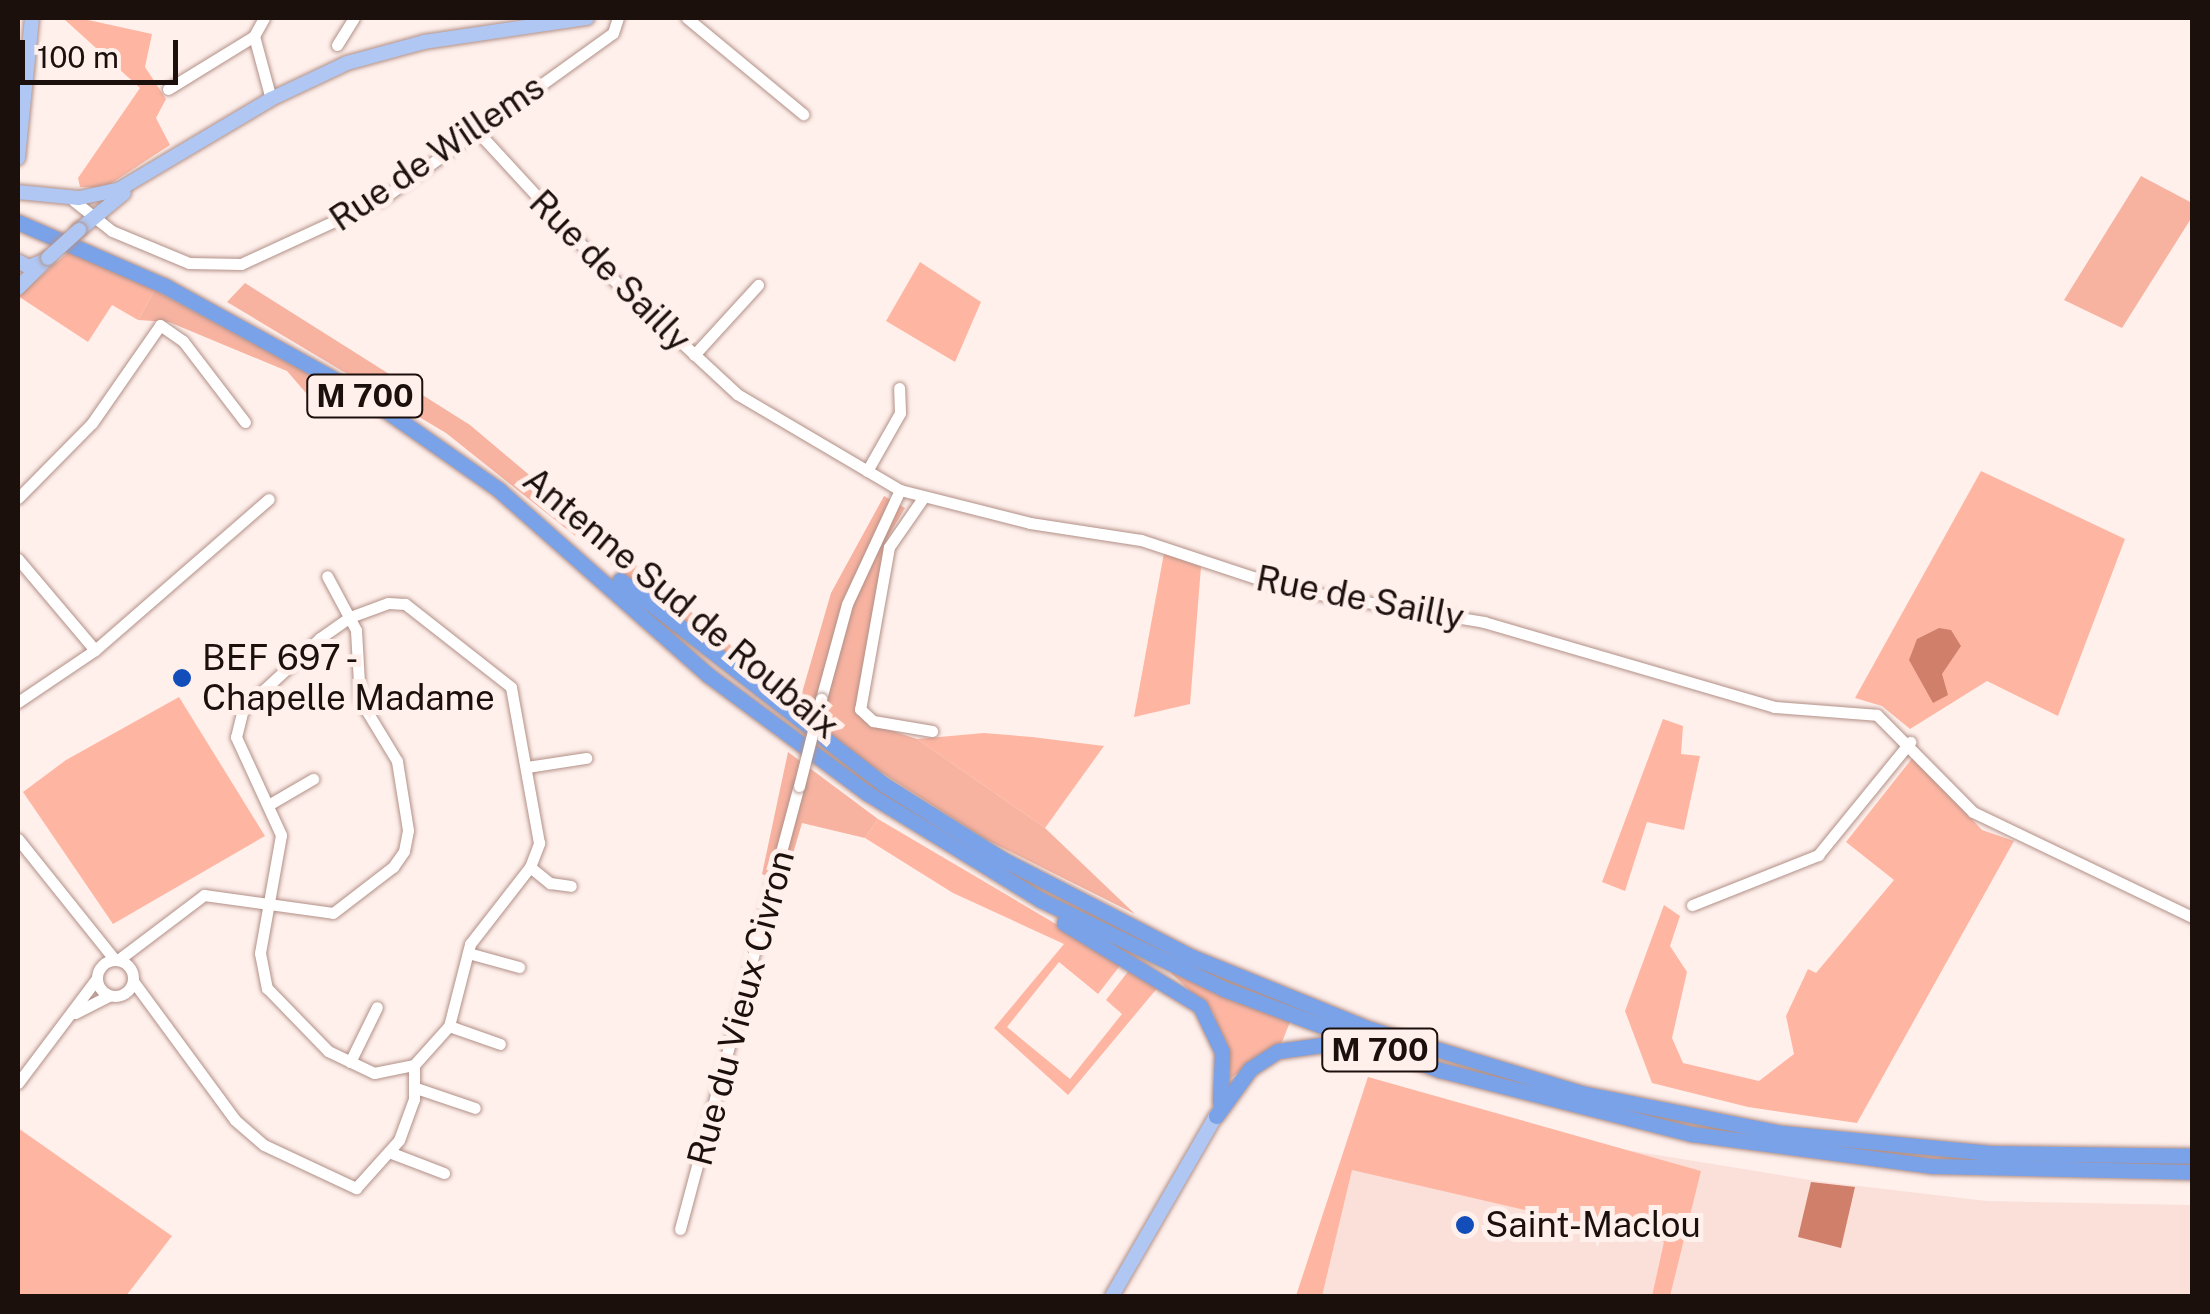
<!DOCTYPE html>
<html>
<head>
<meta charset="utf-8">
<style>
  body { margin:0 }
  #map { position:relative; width:2210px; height:1314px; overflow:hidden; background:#fff0ec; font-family:"Public Sans",sans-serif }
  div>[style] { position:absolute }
  .built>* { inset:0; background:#fbe0d9 }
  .green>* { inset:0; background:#feb6a3 }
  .forest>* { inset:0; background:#f7b2a0 }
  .water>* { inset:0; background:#d07f6a }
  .roads { filter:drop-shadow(0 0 2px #b29087) drop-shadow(0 0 2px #b29087) }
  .minor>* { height:11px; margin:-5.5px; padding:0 5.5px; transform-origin:5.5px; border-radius:5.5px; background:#fff }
  .minor>.ring { margin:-5.5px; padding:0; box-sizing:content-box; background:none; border:11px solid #fff; border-radius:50% }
  .major>* { height:14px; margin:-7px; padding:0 7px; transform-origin:7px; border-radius:7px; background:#afc7f2 }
  .highway>* { height:15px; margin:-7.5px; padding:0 7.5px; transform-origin:7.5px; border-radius:7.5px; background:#7aa2e9 }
  .bridges { filter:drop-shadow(0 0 2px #b29087) drop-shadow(0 0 2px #b29087) }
  .minor-bridge>* { height:11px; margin:-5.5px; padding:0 5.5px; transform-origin:5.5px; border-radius:5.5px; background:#fff }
  .major-bridge>* { height:14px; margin:-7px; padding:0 7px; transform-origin:7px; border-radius:7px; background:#afc7f2 }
  .dots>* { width:28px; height:28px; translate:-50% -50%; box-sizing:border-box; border:5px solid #fff0ec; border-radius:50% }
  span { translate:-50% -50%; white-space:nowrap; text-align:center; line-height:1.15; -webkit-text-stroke:10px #fff0ec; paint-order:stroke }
  .shield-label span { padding:2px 8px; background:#fff0ec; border:2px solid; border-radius:8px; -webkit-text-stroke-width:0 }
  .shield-label { font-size:32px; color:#1c100d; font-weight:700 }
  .street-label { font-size:35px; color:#1c100d }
  .poi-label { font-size:35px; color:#1c100d }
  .left { translate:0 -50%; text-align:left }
  .frame { position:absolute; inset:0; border:20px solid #1c100d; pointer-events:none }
  .scale { position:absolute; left:20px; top:40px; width:158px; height:45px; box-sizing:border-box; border:5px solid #1c100d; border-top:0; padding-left:12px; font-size:30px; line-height:35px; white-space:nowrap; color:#1c100d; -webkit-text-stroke:8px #fff0ec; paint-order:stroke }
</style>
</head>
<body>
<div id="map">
  <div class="built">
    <div style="clip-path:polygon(1368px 1077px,1584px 1143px,1816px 1181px,1987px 1201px,2192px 1205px,2192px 1296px,1296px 1296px)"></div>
  </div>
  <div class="green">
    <div style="clip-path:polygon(79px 18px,152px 34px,145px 67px,166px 99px,156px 118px,170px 145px,104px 188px,80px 187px,78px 178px,140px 88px,64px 19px)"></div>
    <div style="clip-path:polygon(72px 249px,155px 290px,138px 320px,112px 305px,88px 342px,18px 296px)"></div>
    <div style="clip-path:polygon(920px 262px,981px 302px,955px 362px,886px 321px)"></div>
    <div style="clip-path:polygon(1981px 471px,2125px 539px,2058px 716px,1987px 681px,1910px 729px,1882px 706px,1855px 698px)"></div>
    <div style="clip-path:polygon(1164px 553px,1201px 567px,1190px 704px,1134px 717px)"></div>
    <div style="clip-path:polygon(179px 697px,265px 836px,113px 924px,23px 792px,66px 760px)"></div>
    <div style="clip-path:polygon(1663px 719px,1683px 726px,1681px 754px,1700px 756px,1684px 830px,1647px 822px,1625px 891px,1602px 882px)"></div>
    <div style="clip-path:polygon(984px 733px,1032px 737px,1104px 746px,1045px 828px,917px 739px)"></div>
    <div style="clip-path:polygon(1914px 756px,1982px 830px,2014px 841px,1857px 1123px,1748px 1107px,1652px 1083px,1625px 1011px,1664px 905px,1680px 916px,1670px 946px,1687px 972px,1672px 1038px,1683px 1063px,1759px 1081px,1794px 1054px,1786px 1016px,1808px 969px,1816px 973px,1894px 880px,1846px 842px)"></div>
    <div style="clip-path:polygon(878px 819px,1122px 963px,1098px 994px,1059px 962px,1007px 1027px,1070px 1079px,1122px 1014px,1106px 1000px,1130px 969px,1159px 986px,1068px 1095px,994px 1028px,1064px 944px,953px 893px,865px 838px)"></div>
    <div style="clip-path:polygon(1170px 972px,1290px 1022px,1282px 1042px,1228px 1080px,1228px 1056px,1213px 1013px)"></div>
    <div style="clip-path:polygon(1368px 1077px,1701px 1171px,1670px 1296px,1652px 1296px,1664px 1242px,1352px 1170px,1322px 1296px,1296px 1296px)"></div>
    <div style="clip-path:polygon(18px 1128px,172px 1236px,126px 1296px,18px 1296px)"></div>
  </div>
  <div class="forest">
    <div style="clip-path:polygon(2141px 176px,2192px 203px,2192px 217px,2122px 328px,2064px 300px)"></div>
    <div style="clip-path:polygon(245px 283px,470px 425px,799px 703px,831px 593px,884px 496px,905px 508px,886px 540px,856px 710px,865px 722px,917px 739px,1045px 828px,1135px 914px,985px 839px,822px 734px,801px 706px,801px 716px,446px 433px,227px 302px)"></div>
    <div style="clip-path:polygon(155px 290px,337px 389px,319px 408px,287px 371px,169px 322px,138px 320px)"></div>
    <div style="clip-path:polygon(788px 752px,878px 819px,865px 838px,802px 823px,784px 884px,762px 874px)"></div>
  </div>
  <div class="water">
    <div style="clip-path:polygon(1939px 628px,1951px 630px,1961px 646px,1942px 674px,1948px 695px,1933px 703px,1909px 660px,1917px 639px)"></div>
    <div style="clip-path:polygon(1811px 1182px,1855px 1187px,1841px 1248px,1798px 1237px)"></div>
  </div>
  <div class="roads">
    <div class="minor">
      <div style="left:264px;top:18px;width:21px;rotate:119deg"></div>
      <div style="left:254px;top:36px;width:65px;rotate:74.9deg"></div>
      <div style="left:687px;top:18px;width:151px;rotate:39.6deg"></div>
      <div style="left:337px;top:45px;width:32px;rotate:-58deg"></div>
      <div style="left:168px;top:89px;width:101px;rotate:-31.6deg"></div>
      <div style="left:477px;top:131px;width:202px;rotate:47.4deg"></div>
      <div style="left:614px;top:280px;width:168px;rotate:42.8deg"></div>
      <div style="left:737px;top:394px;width:189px;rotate:30.5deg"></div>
      <div style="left:900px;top:490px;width:134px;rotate:14.2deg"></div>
      <div style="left:1030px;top:523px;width:112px;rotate:8.7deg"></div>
      <div style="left:1141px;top:540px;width:156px;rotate:18.3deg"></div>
      <div style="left:1289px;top:589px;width:198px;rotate:9.6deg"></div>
      <div style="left:1484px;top:622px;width:302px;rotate:16.3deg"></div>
      <div style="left:1774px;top:707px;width:103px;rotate:4.4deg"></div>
      <div style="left:1877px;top:715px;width:136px;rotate:45.3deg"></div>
      <div style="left:1973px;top:812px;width:243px;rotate:25.6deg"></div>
      <div style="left:74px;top:201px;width:48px;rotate:38.3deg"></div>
      <div style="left:112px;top:231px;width:83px;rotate:22.6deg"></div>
      <div style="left:189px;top:263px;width:52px;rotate:1.1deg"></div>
      <div style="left:241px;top:264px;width:155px;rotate:-24.7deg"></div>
      <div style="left:382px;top:199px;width:284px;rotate:-35.7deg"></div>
      <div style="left:613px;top:33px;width:16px;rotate:-72deg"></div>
      <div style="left:694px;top:355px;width:95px;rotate:-47.6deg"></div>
      <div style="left:867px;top:471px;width:67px;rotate:-60.4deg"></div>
      <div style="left:900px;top:413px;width:25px;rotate:-92deg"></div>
      <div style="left:18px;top:498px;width:105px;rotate:-45.4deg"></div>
      <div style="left:92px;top:423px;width:119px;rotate:-55.2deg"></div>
      <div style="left:160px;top:325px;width:28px;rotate:35deg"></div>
      <div style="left:183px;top:341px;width:102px;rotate:52.6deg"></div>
      <div style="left:923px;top:498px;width:60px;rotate:124.8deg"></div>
      <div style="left:889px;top:547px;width:165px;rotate:100.1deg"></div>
      <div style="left:860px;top:709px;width:18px;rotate:43deg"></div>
      <div style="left:873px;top:721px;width:60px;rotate:9.6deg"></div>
      <div style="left:18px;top:559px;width:119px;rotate:49.8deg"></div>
      <div style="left:821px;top:699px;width:98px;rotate:-74.7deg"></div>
      <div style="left:847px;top:604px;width:126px;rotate:-65.1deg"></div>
      <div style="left:18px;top:702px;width:93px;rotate:-34deg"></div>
      <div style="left:95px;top:650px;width:230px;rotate:-41deg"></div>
      <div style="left:527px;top:767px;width:60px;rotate:-8.7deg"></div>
      <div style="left:270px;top:804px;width:50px;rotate:-30.2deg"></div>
      <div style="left:18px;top:839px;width:155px;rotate:51.3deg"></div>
      <div style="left:530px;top:867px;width:26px;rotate:39deg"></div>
      <div style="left:550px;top:883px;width:21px;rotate:8deg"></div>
      <div style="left:1692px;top:905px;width:136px;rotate:-21.6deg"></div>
      <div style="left:1818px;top:855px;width:146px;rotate:-50.8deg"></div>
      <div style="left:468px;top:953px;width:53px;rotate:15.4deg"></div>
      <div class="ring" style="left:97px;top:960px;width:25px;height:25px"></div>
      <div style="left:118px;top:960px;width:108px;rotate:-37.1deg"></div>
      <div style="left:204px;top:895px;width:130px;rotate:7.9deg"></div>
      <div style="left:333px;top:913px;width:76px;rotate:-37.5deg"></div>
      <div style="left:393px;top:867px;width:19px;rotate:-55deg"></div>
      <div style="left:404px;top:851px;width:21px;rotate:-79deg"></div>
      <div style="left:408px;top:830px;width:70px;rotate:-99.1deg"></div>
      <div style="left:397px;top:761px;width:71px;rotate:-121.2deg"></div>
      <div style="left:360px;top:700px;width:70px;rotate:-93.3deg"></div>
      <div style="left:356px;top:630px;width:61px;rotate:-118.2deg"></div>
      <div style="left:133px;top:981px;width:172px;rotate:53.7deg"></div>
      <div style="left:235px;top:1120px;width:38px;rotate:41deg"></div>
      <div style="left:264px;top:1145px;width:102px;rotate:25.1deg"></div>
      <div style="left:356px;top:1188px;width:64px;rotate:-48.1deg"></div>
      <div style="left:399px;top:1140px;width:44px;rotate:-69.9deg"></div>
      <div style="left:414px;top:1099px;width:34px;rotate:-90deg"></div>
      <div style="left:414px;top:1065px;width:52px;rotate:-48.1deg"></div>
      <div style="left:449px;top:1026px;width:85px;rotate:-75.6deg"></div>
      <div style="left:470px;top:944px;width:98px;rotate:-52.1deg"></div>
      <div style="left:530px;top:867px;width:26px;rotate:-69deg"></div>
      <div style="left:539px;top:843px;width:158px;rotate:-100.2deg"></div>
      <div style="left:511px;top:687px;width:135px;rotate:-141.9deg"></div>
      <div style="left:405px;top:604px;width:17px;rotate:-177deg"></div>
      <div style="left:388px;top:603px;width:40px;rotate:159.8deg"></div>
      <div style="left:350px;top:617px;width:37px;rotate:145deg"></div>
      <div style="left:320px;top:638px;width:105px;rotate:137.3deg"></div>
      <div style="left:243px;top:709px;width:29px;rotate:104deg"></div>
      <div style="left:236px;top:737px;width:108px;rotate:65.3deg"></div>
      <div style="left:281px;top:835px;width:120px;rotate:100.1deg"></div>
      <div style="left:260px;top:953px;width:36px;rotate:79deg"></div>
      <div style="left:267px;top:988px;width:88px;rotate:45.9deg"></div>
      <div style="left:328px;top:1051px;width:51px;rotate:25.6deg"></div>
      <div style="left:374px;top:1073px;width:41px;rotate:-11.3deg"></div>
      <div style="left:75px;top:1013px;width:38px;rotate:-27deg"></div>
      <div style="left:449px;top:1026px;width:54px;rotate:19.4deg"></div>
      <div style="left:350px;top:1062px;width:61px;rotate:-63.9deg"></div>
      <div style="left:18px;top:1083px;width:131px;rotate:-53deg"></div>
      <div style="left:416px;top:1088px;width:62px;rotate:18.7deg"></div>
      <div style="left:389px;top:1152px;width:59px;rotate:20.9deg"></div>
      <div style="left:680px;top:1229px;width:459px;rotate:-75deg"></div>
    </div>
    <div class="major">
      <div style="left:18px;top:158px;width:141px;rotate:-84.3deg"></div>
      <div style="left:18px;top:192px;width:61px;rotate:5.6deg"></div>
      <div style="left:79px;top:198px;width:40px;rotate:-12deg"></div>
      <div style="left:118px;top:190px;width:178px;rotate:-30.7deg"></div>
      <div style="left:271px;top:99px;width:84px;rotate:-25.3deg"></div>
      <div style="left:347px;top:63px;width:80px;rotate:-15.3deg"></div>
      <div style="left:424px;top:42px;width:165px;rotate:-8.4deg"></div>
      <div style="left:79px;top:230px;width:58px;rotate:-39.4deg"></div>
      <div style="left:18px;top:261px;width:13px;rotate:29deg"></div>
      <div style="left:29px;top:267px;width:15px;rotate:-23deg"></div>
      <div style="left:18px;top:288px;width:42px;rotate:-45deg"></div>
      <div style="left:1112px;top:1296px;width:208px;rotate:-60deg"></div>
    </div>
    <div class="highway">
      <div style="left:18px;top:222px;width:160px;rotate:23.5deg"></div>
      <div style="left:165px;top:286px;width:228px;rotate:28.8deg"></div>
      <div style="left:365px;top:396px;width:164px;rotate:35deg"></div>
      <div style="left:499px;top:490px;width:279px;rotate:41.5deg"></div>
      <div style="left:708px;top:675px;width:198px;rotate:36.6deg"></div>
      <div style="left:867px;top:793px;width:204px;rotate:31.6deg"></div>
      <div style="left:1041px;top:900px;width:203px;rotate:25.9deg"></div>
      <div style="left:1224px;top:989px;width:231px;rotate:20.6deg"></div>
      <div style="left:1440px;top:1070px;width:260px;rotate:14.3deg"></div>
      <div style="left:1692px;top:1134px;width:243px;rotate:7.6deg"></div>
      <div style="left:1933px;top:1166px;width:259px;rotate:1.3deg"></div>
      <div style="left:620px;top:580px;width:333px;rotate:37.8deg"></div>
      <div style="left:883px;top:784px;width:141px;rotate:32.2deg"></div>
      <div style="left:1002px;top:859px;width:214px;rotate:27.3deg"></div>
      <div style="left:1192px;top:957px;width:186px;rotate:22.1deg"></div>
      <div style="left:1364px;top:1027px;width:227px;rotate:16.9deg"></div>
      <div style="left:1581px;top:1093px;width:205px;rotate:11.3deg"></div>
      <div style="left:1782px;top:1133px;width:207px;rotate:5.5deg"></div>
      <div style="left:1988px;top:1153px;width:204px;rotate:0.8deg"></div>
      <div style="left:1064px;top:923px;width:159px;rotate:31.4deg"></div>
      <div style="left:1200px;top:1006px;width:51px;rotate:64.4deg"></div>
      <div style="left:1222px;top:1052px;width:50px;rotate:92.3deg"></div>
      <div style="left:1216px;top:1116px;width:58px;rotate:-54.1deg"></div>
      <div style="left:1250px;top:1069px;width:33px;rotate:-33deg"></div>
      <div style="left:1278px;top:1051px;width:44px;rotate:-7.8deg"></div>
      <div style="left:1322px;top:1045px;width:49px;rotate:14deg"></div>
    </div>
  </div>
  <div class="bridges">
    <div class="minor-bridge">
      <div style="left:799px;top:786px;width:90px;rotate:-75.8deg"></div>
    </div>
    <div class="major-bridge">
      <div style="left:48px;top:258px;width:42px;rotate:-42.1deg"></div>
    </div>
  </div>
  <div class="dots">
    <div style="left:182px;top:678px;background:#124db9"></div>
    <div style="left:1465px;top:1225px;background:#124db9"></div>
  </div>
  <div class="shield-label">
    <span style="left:365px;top:396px">M 700</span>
    <span style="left:1380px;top:1050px">M 700</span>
  </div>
  <div class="street-label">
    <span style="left:437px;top:153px;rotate:-34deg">Rue de Willems</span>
    <span style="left:610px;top:271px;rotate:45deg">Rue de Sailly</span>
    <span style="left:1360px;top:598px;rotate:11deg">Rue de Sailly</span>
    <span style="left:681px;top:603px;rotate:40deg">Antenne Sud de Roubaix</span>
    <span style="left:741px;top:1008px;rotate:-75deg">Rue du Vieux Civron</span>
  </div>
  <div class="poi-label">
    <span class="left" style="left:202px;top:678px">BEF 697 -<br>Chapelle Madame</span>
    <span class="left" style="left:1485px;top:1225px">Saint-Maclou</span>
  </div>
  <div class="frame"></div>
  <div class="scale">100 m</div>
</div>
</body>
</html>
